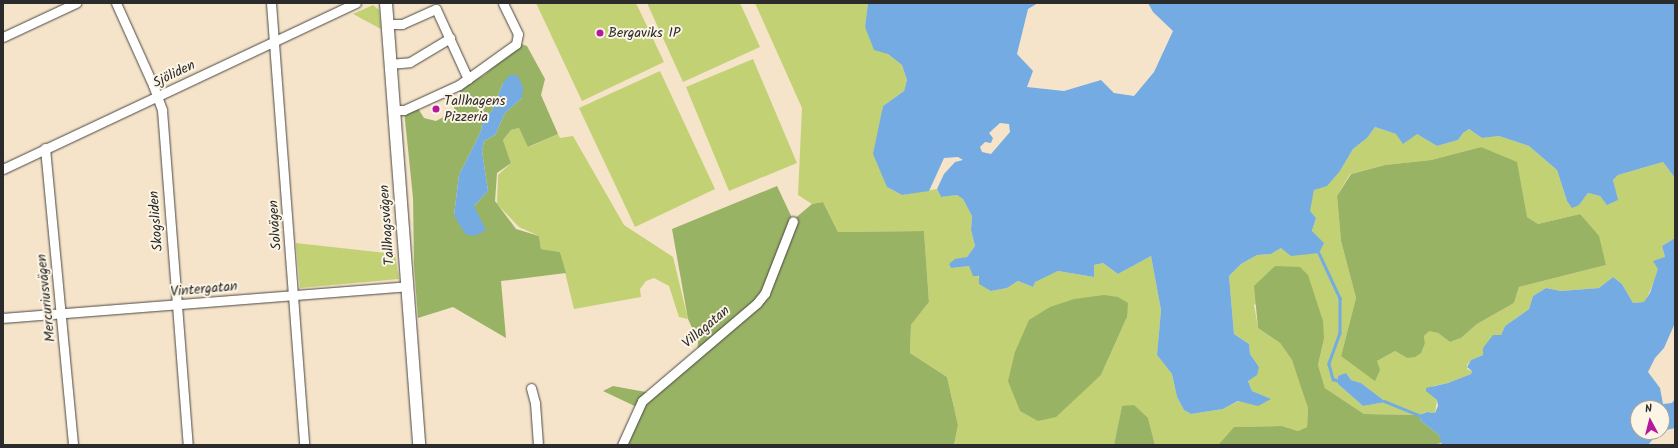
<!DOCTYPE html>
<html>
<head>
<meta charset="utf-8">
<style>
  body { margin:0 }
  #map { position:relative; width:1678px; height:448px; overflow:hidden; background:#f6e4ca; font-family:Kalam,sans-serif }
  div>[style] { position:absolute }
  .green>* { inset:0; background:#c2d173 }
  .forest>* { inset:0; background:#99b365 }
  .water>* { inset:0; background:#74abe3 }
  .stream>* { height:2.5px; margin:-1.25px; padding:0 1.25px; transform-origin:1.25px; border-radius:1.25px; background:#74abe3 }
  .roads { filter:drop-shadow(0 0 1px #494743) drop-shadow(0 0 1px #494743) }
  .minor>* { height:9px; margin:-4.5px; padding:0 4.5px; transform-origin:4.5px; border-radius:4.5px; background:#fff }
  .secondary>* { height:12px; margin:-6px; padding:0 6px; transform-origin:6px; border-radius:6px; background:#fff }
  .dots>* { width:11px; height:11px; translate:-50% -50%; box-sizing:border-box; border:2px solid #fcf5e5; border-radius:50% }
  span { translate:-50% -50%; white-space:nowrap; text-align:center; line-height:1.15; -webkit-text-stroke:4px #fcf5e5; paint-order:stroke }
  .poi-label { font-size:14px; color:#2b2b2b }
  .left { translate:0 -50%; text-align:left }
  .street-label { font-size:14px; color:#2b2b2b }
  .frame { position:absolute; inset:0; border:4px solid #2b2b2b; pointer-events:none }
  .north { position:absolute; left:1630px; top:400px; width:40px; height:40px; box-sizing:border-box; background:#fcf5e5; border:1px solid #a8a49b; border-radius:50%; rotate:353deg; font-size:11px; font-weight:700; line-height:16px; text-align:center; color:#2b2b2b }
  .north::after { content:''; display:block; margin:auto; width:14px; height:18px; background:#b5179e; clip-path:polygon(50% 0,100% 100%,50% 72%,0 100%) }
</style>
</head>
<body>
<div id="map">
  <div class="green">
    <div style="clip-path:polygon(536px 3px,636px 3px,664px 62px,582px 101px)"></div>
    <div style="clip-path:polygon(647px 3px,740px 3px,760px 47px,683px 82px)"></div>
    <div style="clip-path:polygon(evenodd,755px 3px,868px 3px,865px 27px,888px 54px,902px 65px,907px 80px,904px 91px,883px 106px,880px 126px,887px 187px,902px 195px,937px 189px,941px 197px,957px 195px,963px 199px,972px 216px,971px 230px,975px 246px,967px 257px,949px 264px,951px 268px,969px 266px,991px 291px,1007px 288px,1018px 281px,1033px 287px,1034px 282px,1058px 271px,1094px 277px,1094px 265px,1103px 263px,1118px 274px,1151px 256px,1161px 310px,1157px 355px,1172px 374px,1177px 397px,1184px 410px,1191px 414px,1223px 409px,1239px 401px,1258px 405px,1270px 399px,1252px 391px,1248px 381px,1259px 367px,1250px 354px,1249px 344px,1234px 334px,1229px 276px,1241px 264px,1257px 255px,1271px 254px,1281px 248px,1319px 253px,1312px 232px,1316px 218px,1309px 211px,1314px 190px,1340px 171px,1353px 149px,1367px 138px,1375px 127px,1396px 134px,1417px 134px,1437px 146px,1458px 140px,1463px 133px,1469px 129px,1482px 138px,1499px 136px,1529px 146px,1557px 170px,1567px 201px,1579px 205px,1588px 193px,1600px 196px,1607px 204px,1617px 200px,1613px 180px,1618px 175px,1663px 162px,1675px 178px,1675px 238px,1662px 246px,1665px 257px,1645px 302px,1633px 303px,1622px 284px,1613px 277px,1599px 288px,1561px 291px,1546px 288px,1533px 296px,1529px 309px,1505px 326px,1501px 335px,1498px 335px,1483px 355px,1471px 360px,1467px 365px,1467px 369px,1472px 371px,1471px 374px,1448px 383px,1433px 386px,1428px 391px,1437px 400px,1435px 413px,1426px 412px,1419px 415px,1364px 414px,1325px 388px,1318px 365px,1324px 339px,1254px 304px,1258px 328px,1280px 343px,1292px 360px,1301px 384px,1308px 408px,1307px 427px,1298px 431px,1282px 426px,1234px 427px,1218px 445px,1155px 445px,1148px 418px,1122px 407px,1114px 445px,954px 445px,958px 425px,947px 377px,910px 353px,911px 325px,929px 302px,924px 231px,838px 232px,823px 202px,812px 204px,798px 195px,802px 108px,755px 3px,1481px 147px,1527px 217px,1538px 224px,1580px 214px,1606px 265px,1519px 287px,1514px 303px,1477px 324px,1461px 338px,1450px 342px,1438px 333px,1429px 330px,1424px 336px,1425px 343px,1407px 358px,1395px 351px,1377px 361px,1341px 356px,1356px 298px,1341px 241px,1337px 196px,1350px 174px,1385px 165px,1431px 160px,1481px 147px,755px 3px,1127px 317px,1101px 375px,1083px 390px,1020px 411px,1015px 397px,1127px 317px,755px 3px,1346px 373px,1351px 380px,1361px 383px,1386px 402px,1363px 406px,1338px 384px,1346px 373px)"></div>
    <div style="clip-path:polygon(373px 5px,379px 10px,381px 29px,353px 14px)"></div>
    <div style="clip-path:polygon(753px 59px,797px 163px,729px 191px,686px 87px)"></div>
    <div style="clip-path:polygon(660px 71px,715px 189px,635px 227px,579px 108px)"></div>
    <div style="clip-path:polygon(519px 128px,529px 147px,558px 134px,560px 138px,573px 136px,624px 225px,673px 257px,688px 319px,679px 317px,669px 286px,654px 278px,646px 281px,640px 289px,641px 297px,574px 309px,560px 252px,541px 249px,539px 236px,519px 227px,497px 204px,498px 175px,511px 163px,503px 140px,511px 130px)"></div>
    <div style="clip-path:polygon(296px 243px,395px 254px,399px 279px,300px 288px)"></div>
  </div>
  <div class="forest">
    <div style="clip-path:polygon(evenodd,521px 44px,527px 46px,545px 79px,541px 95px,558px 134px,528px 147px,519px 128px,511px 130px,503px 140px,511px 163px,497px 173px,495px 201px,516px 229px,539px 236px,541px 249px,560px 252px,566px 273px,501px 281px,506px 338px,453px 307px,418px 318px,414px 266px,413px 198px,404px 110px,416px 105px,424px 118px,436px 121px,453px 112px,460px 89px,484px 75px,521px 44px,503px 83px,522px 98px,505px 113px,495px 135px,484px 141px,482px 151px,488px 191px,474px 206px,454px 215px,459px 175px,481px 131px,483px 118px,492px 111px,503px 83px)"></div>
    <div style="clip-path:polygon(1481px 147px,1517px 162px,1527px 217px,1538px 224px,1580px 214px,1599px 236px,1606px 265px,1519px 287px,1514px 303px,1477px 324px,1461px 338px,1450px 342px,1438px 333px,1429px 331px,1424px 336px,1425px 343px,1421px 353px,1415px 357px,1407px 358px,1395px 351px,1377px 361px,1380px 370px,1375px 381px,1341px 356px,1356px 298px,1341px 241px,1337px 196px,1351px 174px,1385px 165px,1431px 160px)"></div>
    <div style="clip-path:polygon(777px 186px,793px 220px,812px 204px,823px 202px,838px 232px,924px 231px,929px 302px,911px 325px,910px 353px,947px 377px,958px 425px,954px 445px,626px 445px,641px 409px,603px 391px,613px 386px,657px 394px,697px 359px,698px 341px,688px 319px,672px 229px)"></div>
    <div style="clip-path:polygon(1275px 266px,1300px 267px,1308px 275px,1323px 321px,1324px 339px,1318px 365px,1325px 388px,1364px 414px,1419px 415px,1421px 421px,1439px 435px,1442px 443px,1431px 445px,1218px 445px,1234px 427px,1282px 426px,1298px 431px,1307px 427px,1308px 408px,1292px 360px,1280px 343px,1258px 328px,1254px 286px)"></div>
    <div style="clip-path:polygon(1104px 295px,1118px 297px,1128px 303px,1127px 317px,1101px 375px,1056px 417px,1038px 421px,1020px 411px,1008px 381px,1015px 352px,1029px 320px,1050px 307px,1074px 299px)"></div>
    <div style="clip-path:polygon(1134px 405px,1148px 418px,1155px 445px,1114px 445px,1122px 406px)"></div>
  </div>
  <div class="water">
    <div style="clip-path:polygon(evenodd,868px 3px,1038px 3px,1028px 9px,1017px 54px,1033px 71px,1027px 87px,1064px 91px,1101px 80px,1114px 93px,1134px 96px,1154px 72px,1173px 31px,1153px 12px,1148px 3px,1675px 3px,1675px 178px,1663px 162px,1618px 175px,1613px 180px,1618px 200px,1607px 205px,1600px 196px,1588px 193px,1579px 205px,1572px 208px,1567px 201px,1557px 170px,1529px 146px,1499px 136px,1482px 138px,1469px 129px,1463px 133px,1458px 140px,1437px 146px,1417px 134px,1403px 144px,1396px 134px,1375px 127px,1367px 138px,1353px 149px,1340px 171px,1327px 186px,1314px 190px,1310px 211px,1316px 218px,1312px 231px,1324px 243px,1319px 253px,1291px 256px,1281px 248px,1271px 254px,1257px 255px,1241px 264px,1229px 276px,1234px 334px,1249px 344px,1250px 354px,1259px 367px,1257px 375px,1248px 381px,1252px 391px,1271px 399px,1258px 406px,1238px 401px,1223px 409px,1191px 414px,1184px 410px,1177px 397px,1172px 374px,1157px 355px,1161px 310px,1151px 256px,1118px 274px,1103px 263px,1094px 265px,1094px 277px,1058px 271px,1035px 282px,1033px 287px,1018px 281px,1007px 288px,991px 291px,979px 284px,979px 276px,973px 276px,969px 266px,951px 268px,949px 264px,955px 259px,967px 257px,975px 246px,971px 230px,972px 216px,963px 199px,957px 195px,941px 197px,937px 189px,944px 174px,955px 162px,963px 160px,958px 157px,944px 158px,929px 191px,902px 195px,887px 187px,873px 154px,883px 106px,904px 91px,907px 80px,902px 65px,888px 54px,874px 50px,865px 27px,868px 3px,1000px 123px,1009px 124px,1010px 132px,991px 154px,982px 152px,980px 147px,985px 142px,991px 143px,993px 138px,989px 133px,1000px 123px)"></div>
    <div style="clip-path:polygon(510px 75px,517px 75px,523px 87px,522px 98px,505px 113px,495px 135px,484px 141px,482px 151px,488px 191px,474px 206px,486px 230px,475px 236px,465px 234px,454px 215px,459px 175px,481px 131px,483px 118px,492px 111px,503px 83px)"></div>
    <div style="clip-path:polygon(1675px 238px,1675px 323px,1664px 348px,1655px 358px,1648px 372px,1660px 388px,1663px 404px,1672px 403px,1675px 399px,1675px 428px,1662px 431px,1662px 408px,1638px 408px,1638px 432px,1659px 432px,1648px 445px,1442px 445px,1439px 435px,1421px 421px,1419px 415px,1427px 412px,1435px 413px,1438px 406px,1437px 400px,1426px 391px,1426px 388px,1448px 383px,1471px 374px,1472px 371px,1467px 367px,1471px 360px,1483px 355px,1483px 348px,1493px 335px,1501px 335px,1505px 326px,1529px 309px,1533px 296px,1546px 288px,1561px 291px,1599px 288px,1613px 277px,1622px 284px,1633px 303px,1644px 302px,1650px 293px,1658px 269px,1653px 261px,1665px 257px,1662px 246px)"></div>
    <div style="clip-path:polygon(1346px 373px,1351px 380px,1361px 383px,1386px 402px,1363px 406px,1338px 384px,1338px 376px)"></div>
  </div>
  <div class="stream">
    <div style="left:1319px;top:253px;width:50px;rotate:65deg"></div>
    <div style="left:1340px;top:298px;width:35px;rotate:90deg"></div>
    <div style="left:1340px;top:333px;width:33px;rotate:110deg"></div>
    <div style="left:1329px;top:364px;width:16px;rotate:75deg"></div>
    <div style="left:1333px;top:379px;width:6px;rotate:18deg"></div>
    <div style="left:1384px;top:401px;width:38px;rotate:22deg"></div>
  </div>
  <div class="roads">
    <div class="minor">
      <div style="left:116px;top:3px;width:90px;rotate:65.7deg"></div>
      <div style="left:153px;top:85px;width:27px;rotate:70deg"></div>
      <div style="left:162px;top:110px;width:336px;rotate:85.6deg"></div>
      <div style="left:271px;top:3px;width:443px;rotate:85.7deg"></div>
      <div style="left:387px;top:24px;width:15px"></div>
      <div style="left:402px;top:24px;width:37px;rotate:-24deg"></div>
      <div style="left:436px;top:9px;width:77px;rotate:65.4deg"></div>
      <div style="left:3px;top:37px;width:81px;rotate:-25deg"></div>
      <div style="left:389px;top:64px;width:21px;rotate:-5deg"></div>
      <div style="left:410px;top:62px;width:47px;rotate:-31deg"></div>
      <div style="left:393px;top:110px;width:11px"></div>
      <div style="left:404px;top:110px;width:60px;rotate:-24.4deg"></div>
      <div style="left:459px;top:85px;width:70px;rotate:-35.7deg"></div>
      <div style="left:516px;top:44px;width:10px;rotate:-79deg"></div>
      <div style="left:518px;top:34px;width:34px;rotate:-116deg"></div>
      <div style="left:45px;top:148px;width:298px;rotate:84.6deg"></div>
      <div style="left:3px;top:169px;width:390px;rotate:-25.2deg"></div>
      <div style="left:3px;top:318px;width:404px;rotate:-4.5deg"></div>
      <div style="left:531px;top:388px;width:16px;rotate:75deg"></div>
      <div style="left:535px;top:403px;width:42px;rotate:85.9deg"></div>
      <div style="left:622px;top:445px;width:48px;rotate:-65.6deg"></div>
      <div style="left:642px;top:401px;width:151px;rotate:-40.4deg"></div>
      <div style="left:757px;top:303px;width:13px;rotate:-51deg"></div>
      <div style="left:765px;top:293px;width:77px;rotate:-68.7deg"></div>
    </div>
    <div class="secondary">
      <div style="left:386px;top:3px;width:443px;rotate:85.7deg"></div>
    </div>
  </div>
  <div class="dots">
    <div style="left:600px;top:33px;background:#b5179e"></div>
    <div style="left:436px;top:109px;background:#b5179e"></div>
  </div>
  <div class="poi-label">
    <span class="left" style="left:608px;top:33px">Bergaviks IP</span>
    <span class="left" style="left:444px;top:109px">Tallhagens<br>Pizzeria</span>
  </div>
  <div class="street-label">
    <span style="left:174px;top:74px;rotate:-26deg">Sjöliden</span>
    <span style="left:156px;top:221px;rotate:-94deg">Skogsliden</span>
    <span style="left:275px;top:225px;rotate:-94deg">Solvägen</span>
    <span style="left:387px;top:225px;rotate:-94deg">Tallhagsvägen</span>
    <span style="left:204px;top:289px;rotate:-5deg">Vintergatan</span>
    <span style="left:46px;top:298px;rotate:-96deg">Mercuriusvägen</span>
    <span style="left:706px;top:327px;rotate:-40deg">Villagatan</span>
  </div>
  <div class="frame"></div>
  <div class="north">N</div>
</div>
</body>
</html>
